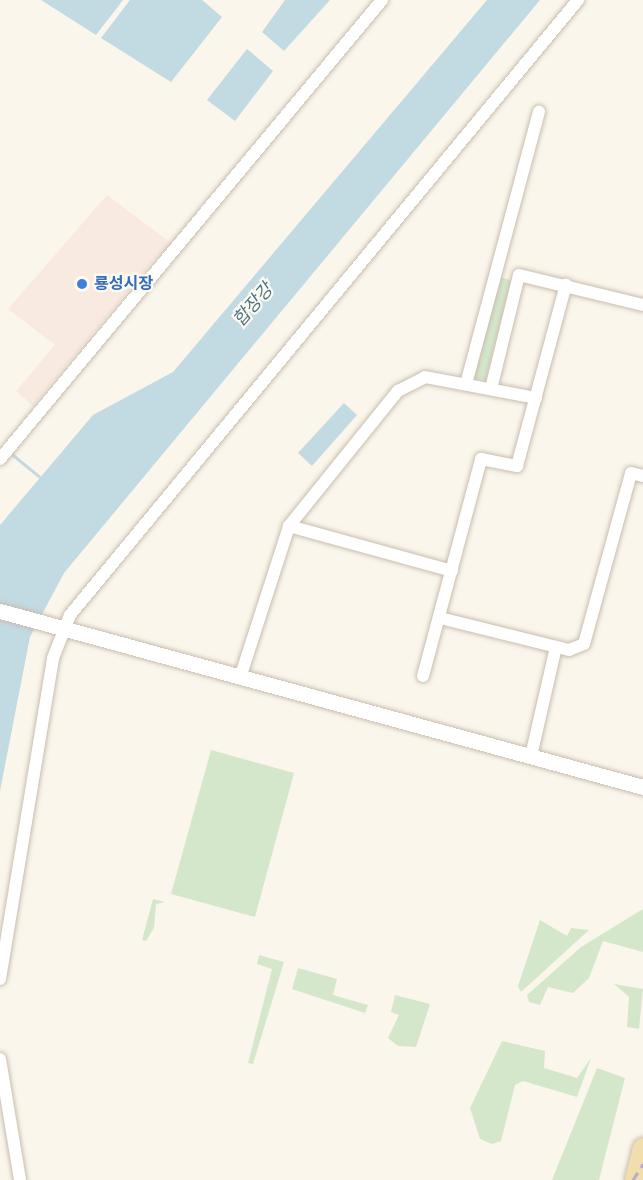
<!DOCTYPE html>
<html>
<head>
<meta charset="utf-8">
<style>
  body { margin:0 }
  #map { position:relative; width:643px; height:1180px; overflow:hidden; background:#faf6eb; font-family:"DM Sans","Noto Sans KR",sans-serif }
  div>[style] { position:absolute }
  .commercial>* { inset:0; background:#f9eae1 }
  .green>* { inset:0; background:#d4e7cb }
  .water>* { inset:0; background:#c2dae2 }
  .stream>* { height:3px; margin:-1.5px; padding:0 1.5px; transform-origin:1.5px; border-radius:1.5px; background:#c2dae2 }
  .roads { filter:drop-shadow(0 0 2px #c9bdaf) drop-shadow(0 0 2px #c9bdaf) }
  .minor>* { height:12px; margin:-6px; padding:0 6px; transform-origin:6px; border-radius:6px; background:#fff }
  .tertiary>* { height:15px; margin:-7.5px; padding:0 7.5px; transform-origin:7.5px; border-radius:7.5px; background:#fff }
  .primary>* { height:20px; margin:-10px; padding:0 10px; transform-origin:10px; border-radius:10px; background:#f1deac }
  .rail>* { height:3px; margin-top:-1.5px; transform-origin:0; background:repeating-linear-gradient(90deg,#baaac4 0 9px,transparent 0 15px) }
  .dots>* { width:16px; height:16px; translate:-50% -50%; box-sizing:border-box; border:3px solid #fdfaf2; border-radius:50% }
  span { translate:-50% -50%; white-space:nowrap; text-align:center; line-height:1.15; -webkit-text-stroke:4.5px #fdfaf2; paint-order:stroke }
  .shop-label { font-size:16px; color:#366cbe; font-weight:700 }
  .left { translate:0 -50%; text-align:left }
  .water-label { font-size:18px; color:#4c7583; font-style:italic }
</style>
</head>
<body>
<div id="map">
  <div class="commercial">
    <div style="clip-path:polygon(107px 195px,175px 246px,165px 258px,159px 254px,33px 406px,16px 391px,55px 345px,8px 309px)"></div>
  </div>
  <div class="green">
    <div style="clip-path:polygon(499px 277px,511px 280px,486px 380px,474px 378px)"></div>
    <div style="clip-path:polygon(211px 750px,294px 773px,255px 917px,171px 894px)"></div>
    <div style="clip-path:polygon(153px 899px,165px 902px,156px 904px,154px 928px,146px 941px,142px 940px)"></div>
    <div style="clip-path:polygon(643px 909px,643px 952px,603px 941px,589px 978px,573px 993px,548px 987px,540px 1005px,529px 1002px,527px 995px,581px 947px)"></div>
    <div style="clip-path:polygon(540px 920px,567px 936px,571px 928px,589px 930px,521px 992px,518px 986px)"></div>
    <div style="clip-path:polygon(259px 955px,284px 962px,253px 1064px,248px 1063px,272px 969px,257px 964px)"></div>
    <div style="clip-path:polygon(298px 968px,337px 979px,333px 995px,368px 1005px,365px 1013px,292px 989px)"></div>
    <div style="clip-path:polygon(614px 984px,643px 989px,639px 1029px,627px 1027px,629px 997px)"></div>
    <div style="clip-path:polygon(395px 995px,430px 1004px,416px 1047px,398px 1046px,388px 1038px,399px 1015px,391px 1012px)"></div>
    <div style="clip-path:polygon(502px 1041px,545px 1051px,544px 1068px,577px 1078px,591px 1058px,577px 1097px,523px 1081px,515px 1085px,501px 1141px,492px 1144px,480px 1139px,470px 1108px)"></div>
    <div style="clip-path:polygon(597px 1068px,625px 1078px,599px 1180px,552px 1180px)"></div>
  </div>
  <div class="water">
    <div style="clip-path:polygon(41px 0,123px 0,96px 35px)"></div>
    <div style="clip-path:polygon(130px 0,202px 0,222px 17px,171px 82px,101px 38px)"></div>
    <div style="clip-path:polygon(285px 0,330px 0,284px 51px,262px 32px)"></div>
    <div style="clip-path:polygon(487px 0,540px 0,64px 573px,30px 637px,0 791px,0 525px,93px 415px,173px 372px)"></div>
    <div style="clip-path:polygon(247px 49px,273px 71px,235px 121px,207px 100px)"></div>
    <div style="clip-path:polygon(344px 403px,357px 415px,312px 466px,298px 453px)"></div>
  </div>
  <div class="stream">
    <div style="left:9px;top:452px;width:41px;rotate:39.1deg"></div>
  </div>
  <div class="roads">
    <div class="minor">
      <div style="left:466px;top:384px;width:282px;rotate:-75deg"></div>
      <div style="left:491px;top:389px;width:117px;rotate:-76.2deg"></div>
      <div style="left:519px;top:275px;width:128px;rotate:13.6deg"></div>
      <div style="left:0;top:459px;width:597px;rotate:-50.23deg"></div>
      <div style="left:289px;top:526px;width:169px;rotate:15.4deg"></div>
      <div style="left:440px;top:618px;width:133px;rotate:13.9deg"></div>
      <div style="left:569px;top:650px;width:16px;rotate:-22deg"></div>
      <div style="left:584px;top:644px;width:177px;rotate:-74.6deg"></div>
      <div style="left:631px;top:473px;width:12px;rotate:14deg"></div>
      <div style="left:423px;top:676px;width:225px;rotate:-75deg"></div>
      <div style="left:481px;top:459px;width:37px;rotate:11deg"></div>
      <div style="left:517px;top:466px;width:188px;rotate:-74.9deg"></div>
      <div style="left:240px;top:678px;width:160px;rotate:-72.1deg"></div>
      <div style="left:289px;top:526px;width:174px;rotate:-51.1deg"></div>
      <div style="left:398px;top:391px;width:30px;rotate:-27deg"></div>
      <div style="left:425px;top:377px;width:113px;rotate:10.7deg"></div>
      <div style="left:531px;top:756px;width:112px;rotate:-77.1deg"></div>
      <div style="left:0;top:979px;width:325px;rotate:-80.6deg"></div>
      <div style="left:53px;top:658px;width:46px;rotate:-68.4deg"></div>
      <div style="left:70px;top:615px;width:798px;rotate:-50.44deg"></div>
      <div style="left:0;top:1059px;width:123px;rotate:80.6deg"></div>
    </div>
    <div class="tertiary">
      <div style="left:0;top:611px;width:667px;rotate:15.31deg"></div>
    </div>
    <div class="primary">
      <div style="left:635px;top:1180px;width:33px;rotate:-76deg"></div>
    </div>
  </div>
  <div class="rail">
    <div style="left:633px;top:1180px;width:19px;rotate:-58deg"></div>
  </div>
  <div class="dots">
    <div style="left:82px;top:284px;background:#3f7fe0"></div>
  </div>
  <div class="shop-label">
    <span class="left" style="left:94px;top:284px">룡성시장</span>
  </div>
  <div class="water-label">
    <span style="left:253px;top:305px;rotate:-49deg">합장강</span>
  </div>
</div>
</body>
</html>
